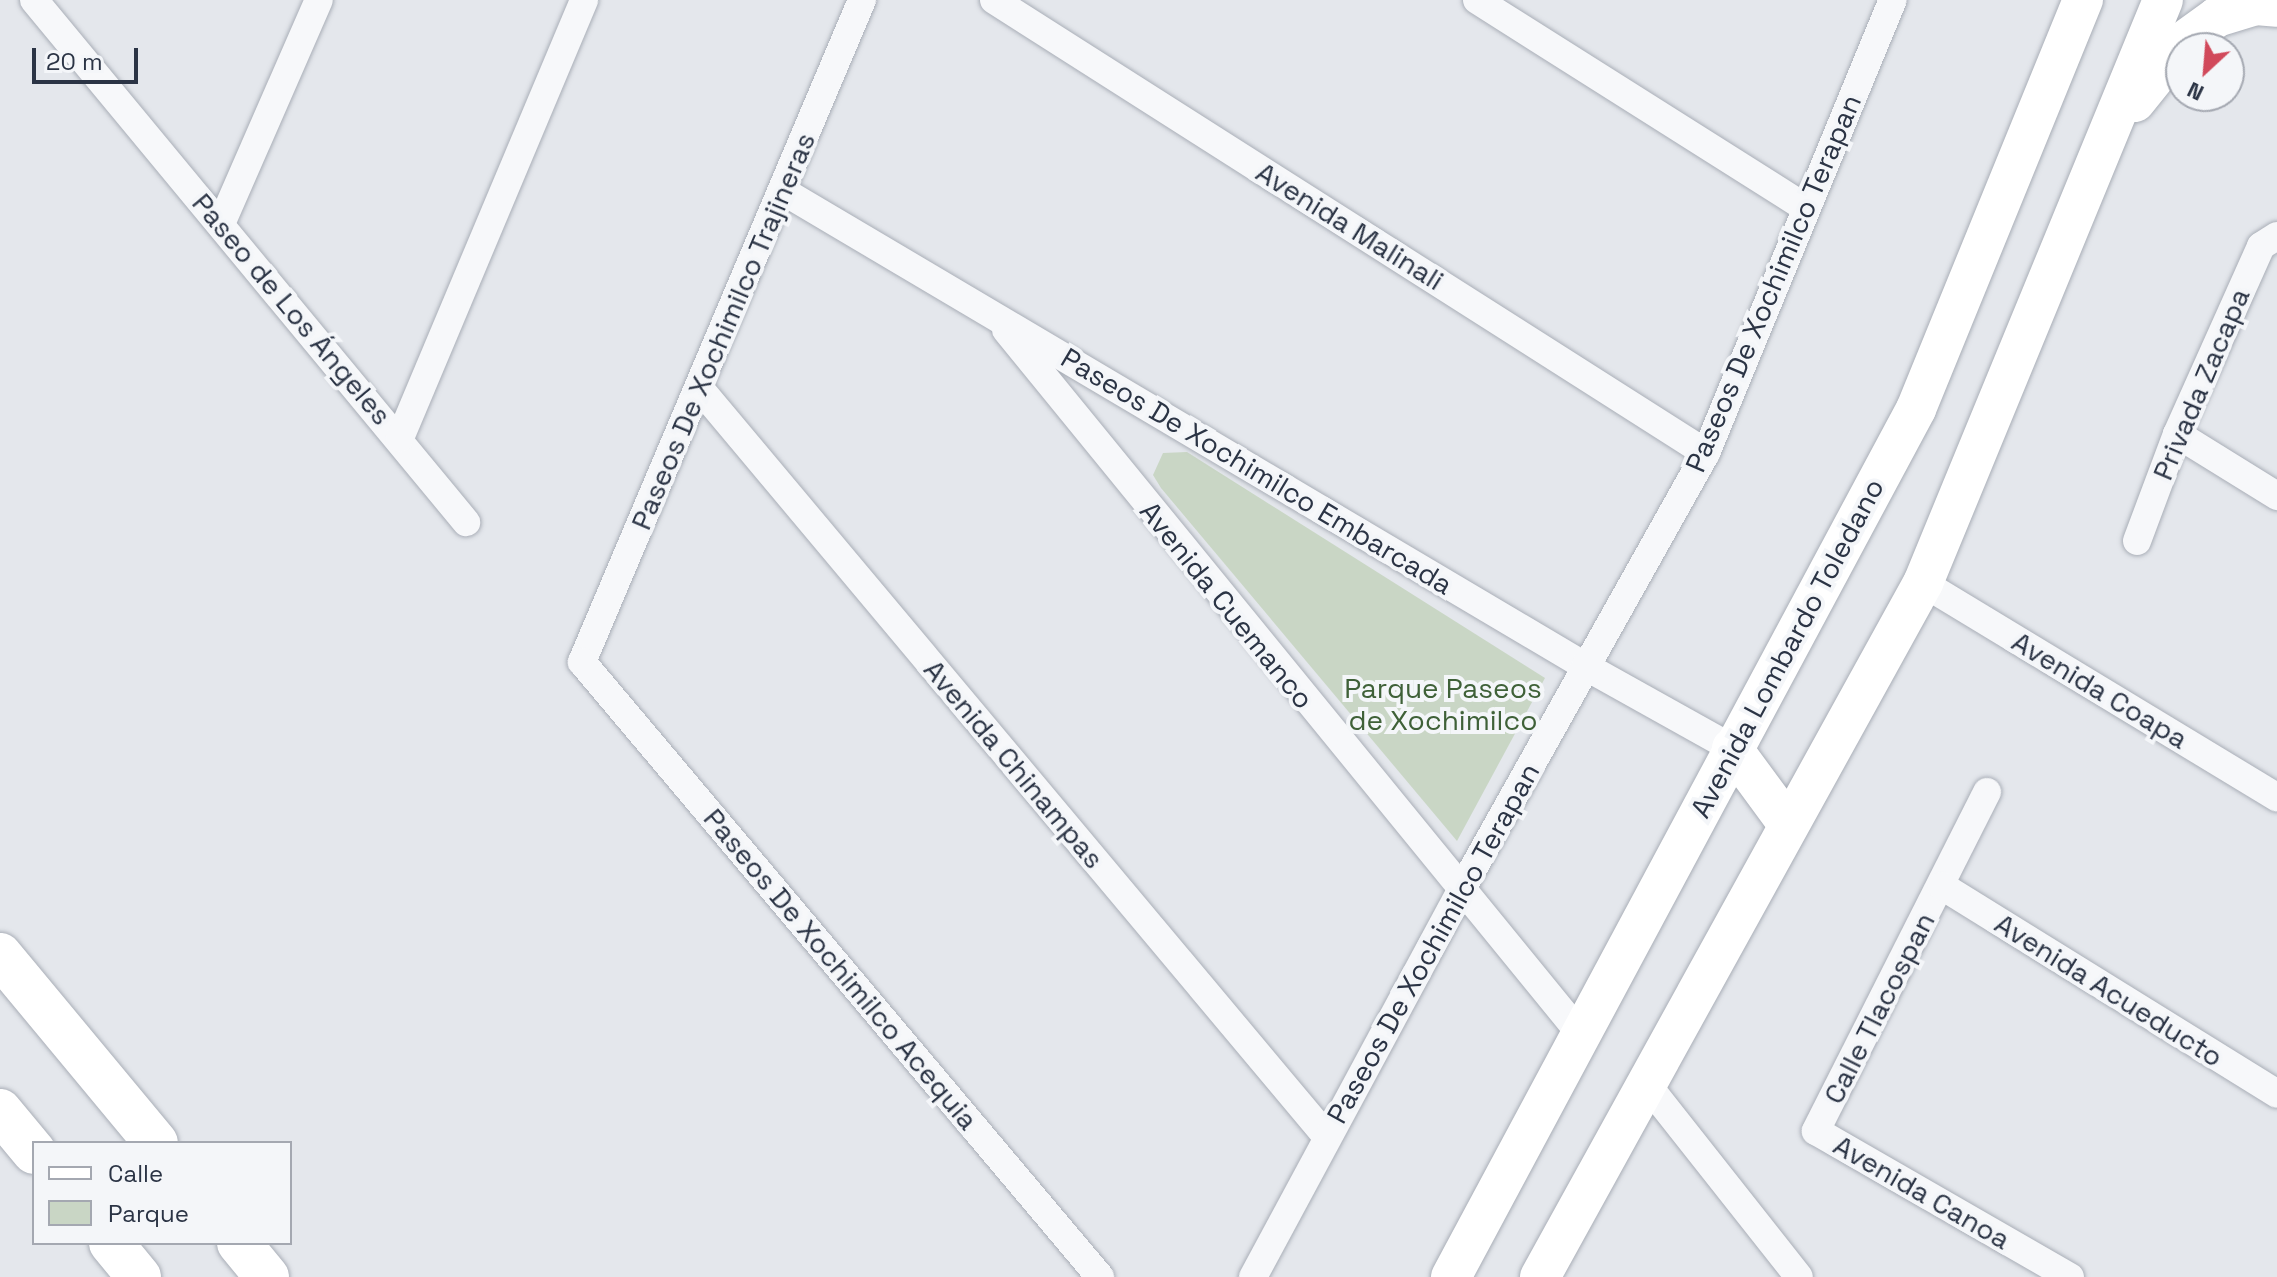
<!DOCTYPE html>
<html>
<head>
<meta charset="utf-8">
<style>
  body { margin:0 }
  #map { position:relative; width:2277px; height:1277px; overflow:hidden; background:#e4e7ec; font-family:"Space Grotesk",sans-serif }
  div>[style] { position:absolute }
  .green>* { inset:0; background:#c9d6c5 }
  .roads { filter:drop-shadow(0 0 2px #a9aeb7) drop-shadow(0 0 2px #a9aeb7) }
  .minor>* { height:28px; margin:-14px; padding:0 14px; transform-origin:14px; border-radius:14px; background:#f7f8fa }
  .secondary>* { height:40px; margin:-20px; padding:0 20px; transform-origin:20px; border-radius:20px; background:#fff }
  .primary>* { height:44px; margin:-22px; padding:0 22px; transform-origin:22px; border-radius:22px; background:#fff }
  span { translate:-50% -50%; white-space:nowrap; text-align:center; line-height:1.15; -webkit-text-stroke:8px #f4f6f9; paint-order:stroke }
  .street-label { font-size:28px; color:#2b3445 }
  .park-label { font-size:28px; color:#3f6138 }
  .legend { position:absolute; left:32px; top:1141px; width:260px; height:104px; box-sizing:border-box; background:#f4f6f9; border:2px solid #a4a8b1; margin:0; padding:10px 14px; list-style:none; font-size:24px; color:#2b3445 }
  .legend li { display:flex; align-items:center; gap:16px; height:40px }
  .legend b { width:40px; border:2px solid #a4a8b1 }
  .north { position:absolute; left:2165px; top:32px; width:80px; height:80px; box-sizing:border-box; background:#f4f6f9; border:2px solid #a4a8b1; border-radius:50%; rotate:206deg; font-size:22px; font-weight:700; line-height:32px; text-align:center; color:#2b3445 }
  .north::after { content:''; display:block; margin:auto; width:28px; height:36px; background:#d1495b; clip-path:polygon(50% 0,100% 100%,50% 72%,0 100%) }
  .scale { position:absolute; left:32px; top:48px; width:106px; height:36px; box-sizing:border-box; border:4px solid #2b3445; border-top:0; padding-left:10px; font-size:24px; line-height:28px; white-space:nowrap; color:#2b3445; -webkit-text-stroke:6px #f4f6f9; paint-order:stroke }
</style>
</head>
<body>
<div id="map">
  <div class="green">
    <div style="clip-path:polygon(1187px 452px,1545px 678px,1457px 841px,1161px 488px,1153px 475px,1163px 453px)"></div>
  </div>
  <div class="roads">
    <div class="minor">
      <div style="left:34px;top:0;width:678px;rotate:50.39deg"></div>
      <div style="left:862px;top:0;width:719px;rotate:112.93deg"></div>
      <div style="left:582px;top:662px;width:804px;rotate:49.89deg"></div>
      <div style="left:994px;top:0;width:844px;rotate:32.47deg"></div>
      <div style="left:1477px;top:0;width:388px;rotate:32.3deg"></div>
      <div style="left:783px;top:191px;width:932px;rotate:30.64deg"></div>
      <div style="left:1585px;top:666px;width:168px;rotate:29.2deg"></div>
      <div style="left:221px;top:224px;width:244px;rotate:-66.4deg"></div>
      <div style="left:1006px;top:330px;width:906px;rotate:50.78deg"></div>
      <div style="left:701px;top:390px;width:975px;rotate:50.04deg"></div>
      <div style="left:2177px;top:434px;width:118px;rotate:31.8deg"></div>
      <div style="left:400px;top:438px;width:475px;rotate:-67.2deg"></div>
      <div style="left:2137px;top:541px;width:114px;rotate:-69.5deg"></div>
      <div style="left:2177px;top:434px;width:206px;rotate:-65.9deg"></div>
      <div style="left:2261px;top:246px;width:19px;rotate:-32deg"></div>
      <div style="left:1923px;top:583px;width:414px;rotate:31.2deg"></div>
      <div style="left:1987px;top:792px;width:380px;rotate:116.8deg"></div>
      <div style="left:1816px;top:1131px;width:293px;rotate:29.9deg"></div>
      <div style="left:1942px;top:886px;width:394px;rotate:31.8deg"></div>
      <div style="left:1645px;top:1082px;width:248px;rotate:51.7deg"></div>
      <div style="left:1253px;top:1277px;width:437px;rotate:-61.7deg"></div>
      <div style="left:1460px;top:892px;width:503px;rotate:-60.74deg"></div>
      <div style="left:1706px;top:453px;width:490px;rotate:-67.6deg"></div>
    </div>
    <div class="secondary">
      <div style="left:2135px;top:102px;width:78px;rotate:-51.2deg"></div>
      <div style="left:2184px;top:41px;width:41px;rotate:-36deg"></div>
      <div style="left:2217px;top:17px;width:41px;rotate:-17.1deg"></div>
      <div style="left:2256px;top:5px;width:21px;rotate:5deg"></div>
      <div style="left:1732px;top:748px;width:93px;rotate:53.7deg"></div>
      <div style="left:1451px;top:1277px;width:985px;rotate:-61.82deg"></div>
      <div style="left:1916px;top:409px;width:442px;rotate:-67.8deg"></div>
      <div style="left:1540px;top:1277px;width:793px;rotate:-61.11deg"></div>
      <div style="left:1923px;top:583px;width:630px;rotate:-67.62deg"></div>
    </div>
    <div class="primary">
      <div style="left:0;top:955px;width:244px;rotate:50.3deg"></div>
      <div style="left:0;top:1111px;width:53px;rotate:50.3deg"></div>
      <div style="left:111px;top:1243px;width:44px;rotate:50.5deg"></div>
      <div style="left:239px;top:1243px;width:44px;rotate:50.5deg"></div>
    </div>
  </div>
  <div class="street-label">
    <span style="left:1350px;top:226px;rotate:32deg">Avenida Malinali</span>
    <span style="left:1773px;top:283px;rotate:-67deg">Paseos De Xochimilco Terapan</span>
    <span style="left:292px;top:309px;rotate:50deg">Paseo de Los Ángeles</span>
    <span style="left:723px;top:331px;rotate:-67deg">Paseos De Xochimilco Trajineras</span>
    <span style="left:2201px;top:384px;rotate:-67deg">Privada Zacapa</span>
    <span style="left:1257px;top:471px;rotate:31deg">Paseos De Xochimilco Embarcada</span>
    <span style="left:1227px;top:605px;rotate:51deg">Avenida Cuemanco</span>
    <span style="left:1787px;top:648px;rotate:-62deg">Avenida Lombardo Toledano</span>
    <span style="left:2100px;top:690px;rotate:31deg">Avenida Coapa</span>
    <span style="left:1014px;top:764px;rotate:50deg">Avenida Chinampas</span>
    <span style="left:1433px;top:943px;rotate:-61deg">Paseos De Xochimilco Terapan</span>
    <span style="left:841px;top:969px;rotate:50deg">Paseos De Xochimilco Acequia</span>
    <span style="left:2109px;top:990px;rotate:32deg">Avenida Acueducto</span>
    <span style="left:1879px;top:1008px;rotate:-63deg">Calle Tlacospan</span>
    <span style="left:1922px;top:1192px;rotate:30deg">Avenida Canoa</span>
  </div>
  <div class="park-label">
    <span style="left:1443px;top:704px">Parque Paseos<br>de Xochimilco</span>
  </div>
  <ul class="legend">
  <li><b style="height:10px;background:#fff"></b>Calle</li>
  <li><b style="height:22px;background:#c9d6c5"></b>Parque</li>
  </ul>
  <div class="north">N</div>
  <div class="scale">20 m</div>
</div>
</body>
</html>
